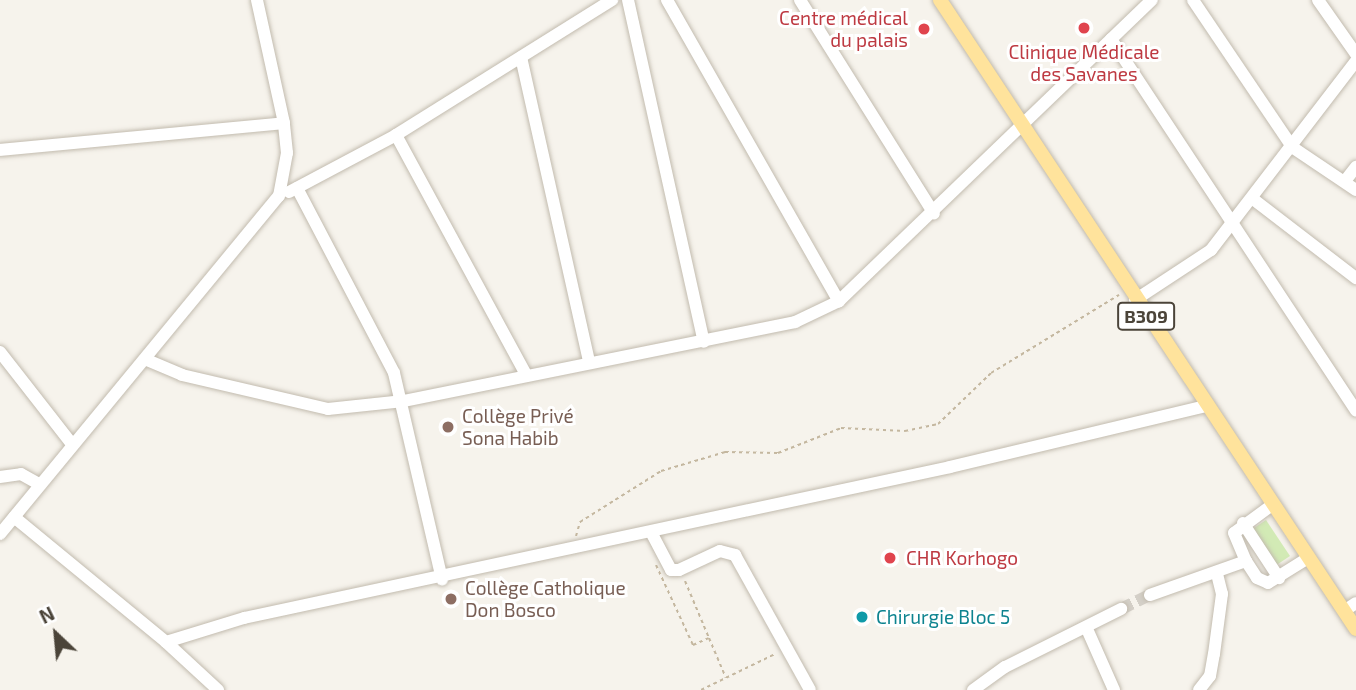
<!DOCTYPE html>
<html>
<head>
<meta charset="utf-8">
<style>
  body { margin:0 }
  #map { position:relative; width:1356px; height:690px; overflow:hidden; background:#f6f3ec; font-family:"Exo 2",sans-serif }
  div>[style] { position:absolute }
  .green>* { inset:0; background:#d2eab5 }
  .minor-tunnel>* { height:12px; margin-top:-6px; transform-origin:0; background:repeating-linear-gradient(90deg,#d4d0c8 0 12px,transparent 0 18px) }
  .path>* { height:2px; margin-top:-1px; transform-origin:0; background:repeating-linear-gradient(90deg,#c4b79f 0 3.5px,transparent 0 7px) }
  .roads { filter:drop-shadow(0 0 2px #c2bbae) drop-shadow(0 0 2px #c2bbae) }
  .minor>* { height:12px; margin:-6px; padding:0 6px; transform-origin:6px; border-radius:6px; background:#fff }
  .major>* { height:14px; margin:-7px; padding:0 7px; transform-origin:7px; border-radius:7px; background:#ffe39c }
  .dots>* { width:19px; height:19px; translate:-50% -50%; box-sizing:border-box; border:4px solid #fff; border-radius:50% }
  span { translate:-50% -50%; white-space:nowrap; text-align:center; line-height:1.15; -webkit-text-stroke:6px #fff; paint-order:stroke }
  .shield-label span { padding:2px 5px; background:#fff; border:2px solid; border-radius:5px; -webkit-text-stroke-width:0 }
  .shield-label { font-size:18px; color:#4b4439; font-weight:700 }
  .health-label { font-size:19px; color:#be3a42 }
  .right { translate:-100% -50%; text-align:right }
  .left { translate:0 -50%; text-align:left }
  .education-label { font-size:19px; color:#785e54 }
  .culture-label { font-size:19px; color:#0d838f }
  .north { position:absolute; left:21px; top:599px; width:70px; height:70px; -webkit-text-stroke:5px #fff; paint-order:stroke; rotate:334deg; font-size:19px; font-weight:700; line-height:28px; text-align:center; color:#4b4439 }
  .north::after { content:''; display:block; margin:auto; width:24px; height:32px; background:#4b4439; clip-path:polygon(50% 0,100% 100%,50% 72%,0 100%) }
</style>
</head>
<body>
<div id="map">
  <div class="green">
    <div style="clip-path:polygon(1266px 520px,1290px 556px,1275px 566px,1251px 530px)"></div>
  </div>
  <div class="minor-tunnel">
    <div style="left:1121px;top:609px;width:32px;rotate:-26deg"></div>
  </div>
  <div class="path">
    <div style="left:576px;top:536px;width:15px;rotate:-74deg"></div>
    <div style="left:580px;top:522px;width:96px;rotate:-32.2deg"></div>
    <div style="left:661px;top:471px;width:67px;rotate:-16.5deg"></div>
    <div style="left:725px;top:452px;width:53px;rotate:1.1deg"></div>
    <div style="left:778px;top:453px;width:68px;rotate:-21.6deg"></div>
    <div style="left:841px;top:428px;width:64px;rotate:2.7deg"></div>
    <div style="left:905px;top:431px;width:34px;rotate:-12deg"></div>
    <div style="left:938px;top:424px;width:74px;rotate:-43.9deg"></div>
    <div style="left:991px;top:373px;width:150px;rotate:-31.4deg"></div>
    <div style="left:656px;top:565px;width:88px;rotate:65.2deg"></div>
    <div style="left:693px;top:645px;width:17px;rotate:-24deg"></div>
    <div style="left:709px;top:638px;width:43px;rotate:67deg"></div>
    <div style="left:685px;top:581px;width:62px;rotate:67.2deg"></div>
    <div style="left:701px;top:690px;width:82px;rotate:-25.9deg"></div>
  </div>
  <div class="roads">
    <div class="minor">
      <div style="left:628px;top:0;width:350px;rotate:77.5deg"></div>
      <div style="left:667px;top:0;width:347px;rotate:60.3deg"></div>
      <div style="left:800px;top:0;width:252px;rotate:57.9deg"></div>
      <div style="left:1193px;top:0;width:177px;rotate:56deg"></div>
      <div style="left:1292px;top:147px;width:77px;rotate:33.9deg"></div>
      <div style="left:1318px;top:0;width:66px;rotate:54.9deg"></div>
      <div style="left:1111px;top:39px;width:445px;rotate:56.6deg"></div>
      <div style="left:521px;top:57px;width:312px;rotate:77.4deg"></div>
      <div style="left:396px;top:135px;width:274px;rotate:61.5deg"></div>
      <div style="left:0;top:150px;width:285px;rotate:-5.4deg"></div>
      <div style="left:1345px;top:181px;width:18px;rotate:-52deg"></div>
      <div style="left:297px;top:188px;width:209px;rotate:62.3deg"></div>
      <div style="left:394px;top:373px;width:212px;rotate:76.9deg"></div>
      <div style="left:289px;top:192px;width:121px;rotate:-28deg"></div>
      <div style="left:396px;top:135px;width:255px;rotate:-32deg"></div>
      <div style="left:1253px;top:199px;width:130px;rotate:37.5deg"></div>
      <div style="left:1135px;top:300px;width:91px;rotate:-33.3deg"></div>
      <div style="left:1211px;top:250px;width:238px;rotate:-52.5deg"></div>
      <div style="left:0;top:352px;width:117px;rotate:52deg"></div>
      <div style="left:147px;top:360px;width:38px;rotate:23deg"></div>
      <div style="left:182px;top:375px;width:150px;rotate:13.1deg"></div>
      <div style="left:328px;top:409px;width:76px;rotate:-6deg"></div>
      <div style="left:404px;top:401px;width:399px;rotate:-11.4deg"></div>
      <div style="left:795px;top:322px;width:49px;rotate:-25.5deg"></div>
      <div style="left:839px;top:301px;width:434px;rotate:-43.9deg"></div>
      <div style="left:0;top:477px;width:21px;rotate:-8deg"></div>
      <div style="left:21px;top:474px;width:21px;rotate:29deg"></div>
      <div style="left:1272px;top:505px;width:47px;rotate:143.6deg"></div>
      <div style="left:1234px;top:533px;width:30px;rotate:67deg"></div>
      <div style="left:1246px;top:561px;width:20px;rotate:57deg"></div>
      <div style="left:1257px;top:578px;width:12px;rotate:24deg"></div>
      <div style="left:1268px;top:583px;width:47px;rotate:-32deg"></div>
      <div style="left:14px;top:517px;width:197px;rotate:39.4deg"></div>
      <div style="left:166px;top:642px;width:82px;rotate:-17.1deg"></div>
      <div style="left:244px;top:618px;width:722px;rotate:-12.07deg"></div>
      <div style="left:950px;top:467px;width:263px;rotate:-13.4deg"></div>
      <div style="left:1243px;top:523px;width:66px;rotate:56.8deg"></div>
      <div style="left:651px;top:532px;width:43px;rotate:62.2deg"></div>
      <div style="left:671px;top:570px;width:8px"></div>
      <div style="left:679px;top:570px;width:45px;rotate:-24.9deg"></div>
      <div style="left:720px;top:551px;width:16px;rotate:15deg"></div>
      <div style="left:735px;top:555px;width:154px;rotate:60.9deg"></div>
      <div style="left:0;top:534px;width:438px;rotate:-50.5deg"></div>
      <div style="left:279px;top:196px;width:44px;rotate:-79.5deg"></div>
      <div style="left:287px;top:153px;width:30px;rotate:-96deg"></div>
      <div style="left:284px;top:123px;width:126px;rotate:-102.4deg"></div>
      <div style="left:1150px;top:595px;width:102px;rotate:-19.5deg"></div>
      <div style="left:1344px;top:611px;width:14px;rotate:-34deg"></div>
      <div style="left:1087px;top:629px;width:67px;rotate:66.1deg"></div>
      <div style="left:166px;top:642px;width:71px;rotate:42.7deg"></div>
      <div style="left:973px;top:690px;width:39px;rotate:-36deg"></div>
      <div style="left:1005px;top:667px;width:130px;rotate:-26.6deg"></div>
      <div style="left:1199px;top:690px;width:18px;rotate:-52deg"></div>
      <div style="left:1210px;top:676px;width:22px;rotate:-80deg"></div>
      <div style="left:1214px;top:654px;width:61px;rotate:-82.4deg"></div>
      <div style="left:1222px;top:594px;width:21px;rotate:-104deg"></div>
    </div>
    <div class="major">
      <div style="left:940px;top:0;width:754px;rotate:56.52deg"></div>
    </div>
  </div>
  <div class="dots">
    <div style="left:1084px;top:28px;background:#e0444e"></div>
    <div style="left:924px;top:29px;background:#e0444e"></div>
    <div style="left:448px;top:427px;background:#8d6e63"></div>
    <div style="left:890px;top:558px;background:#e0444e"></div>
    <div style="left:451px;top:599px;background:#8d6e63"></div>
    <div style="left:862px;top:617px;background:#0f9aa8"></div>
  </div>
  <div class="shield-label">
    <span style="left:1146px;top:316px">B309</span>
  </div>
  <div class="health-label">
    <span class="right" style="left:908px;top:29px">Centre médical<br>du palais</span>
    <span style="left:1084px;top:63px">Clinique Médicale<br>des Savanes</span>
    <span class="left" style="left:906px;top:558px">CHR Korhogo</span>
  </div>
  <div class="education-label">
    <span class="left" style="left:462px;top:427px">Collège Privé<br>Sona Habib</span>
    <span class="left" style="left:465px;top:599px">Collège Catholique<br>Don Bosco</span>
  </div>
  <div class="culture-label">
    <span class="left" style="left:876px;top:617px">Chirurgie Bloc 5</span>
  </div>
  <div class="north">N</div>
</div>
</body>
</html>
